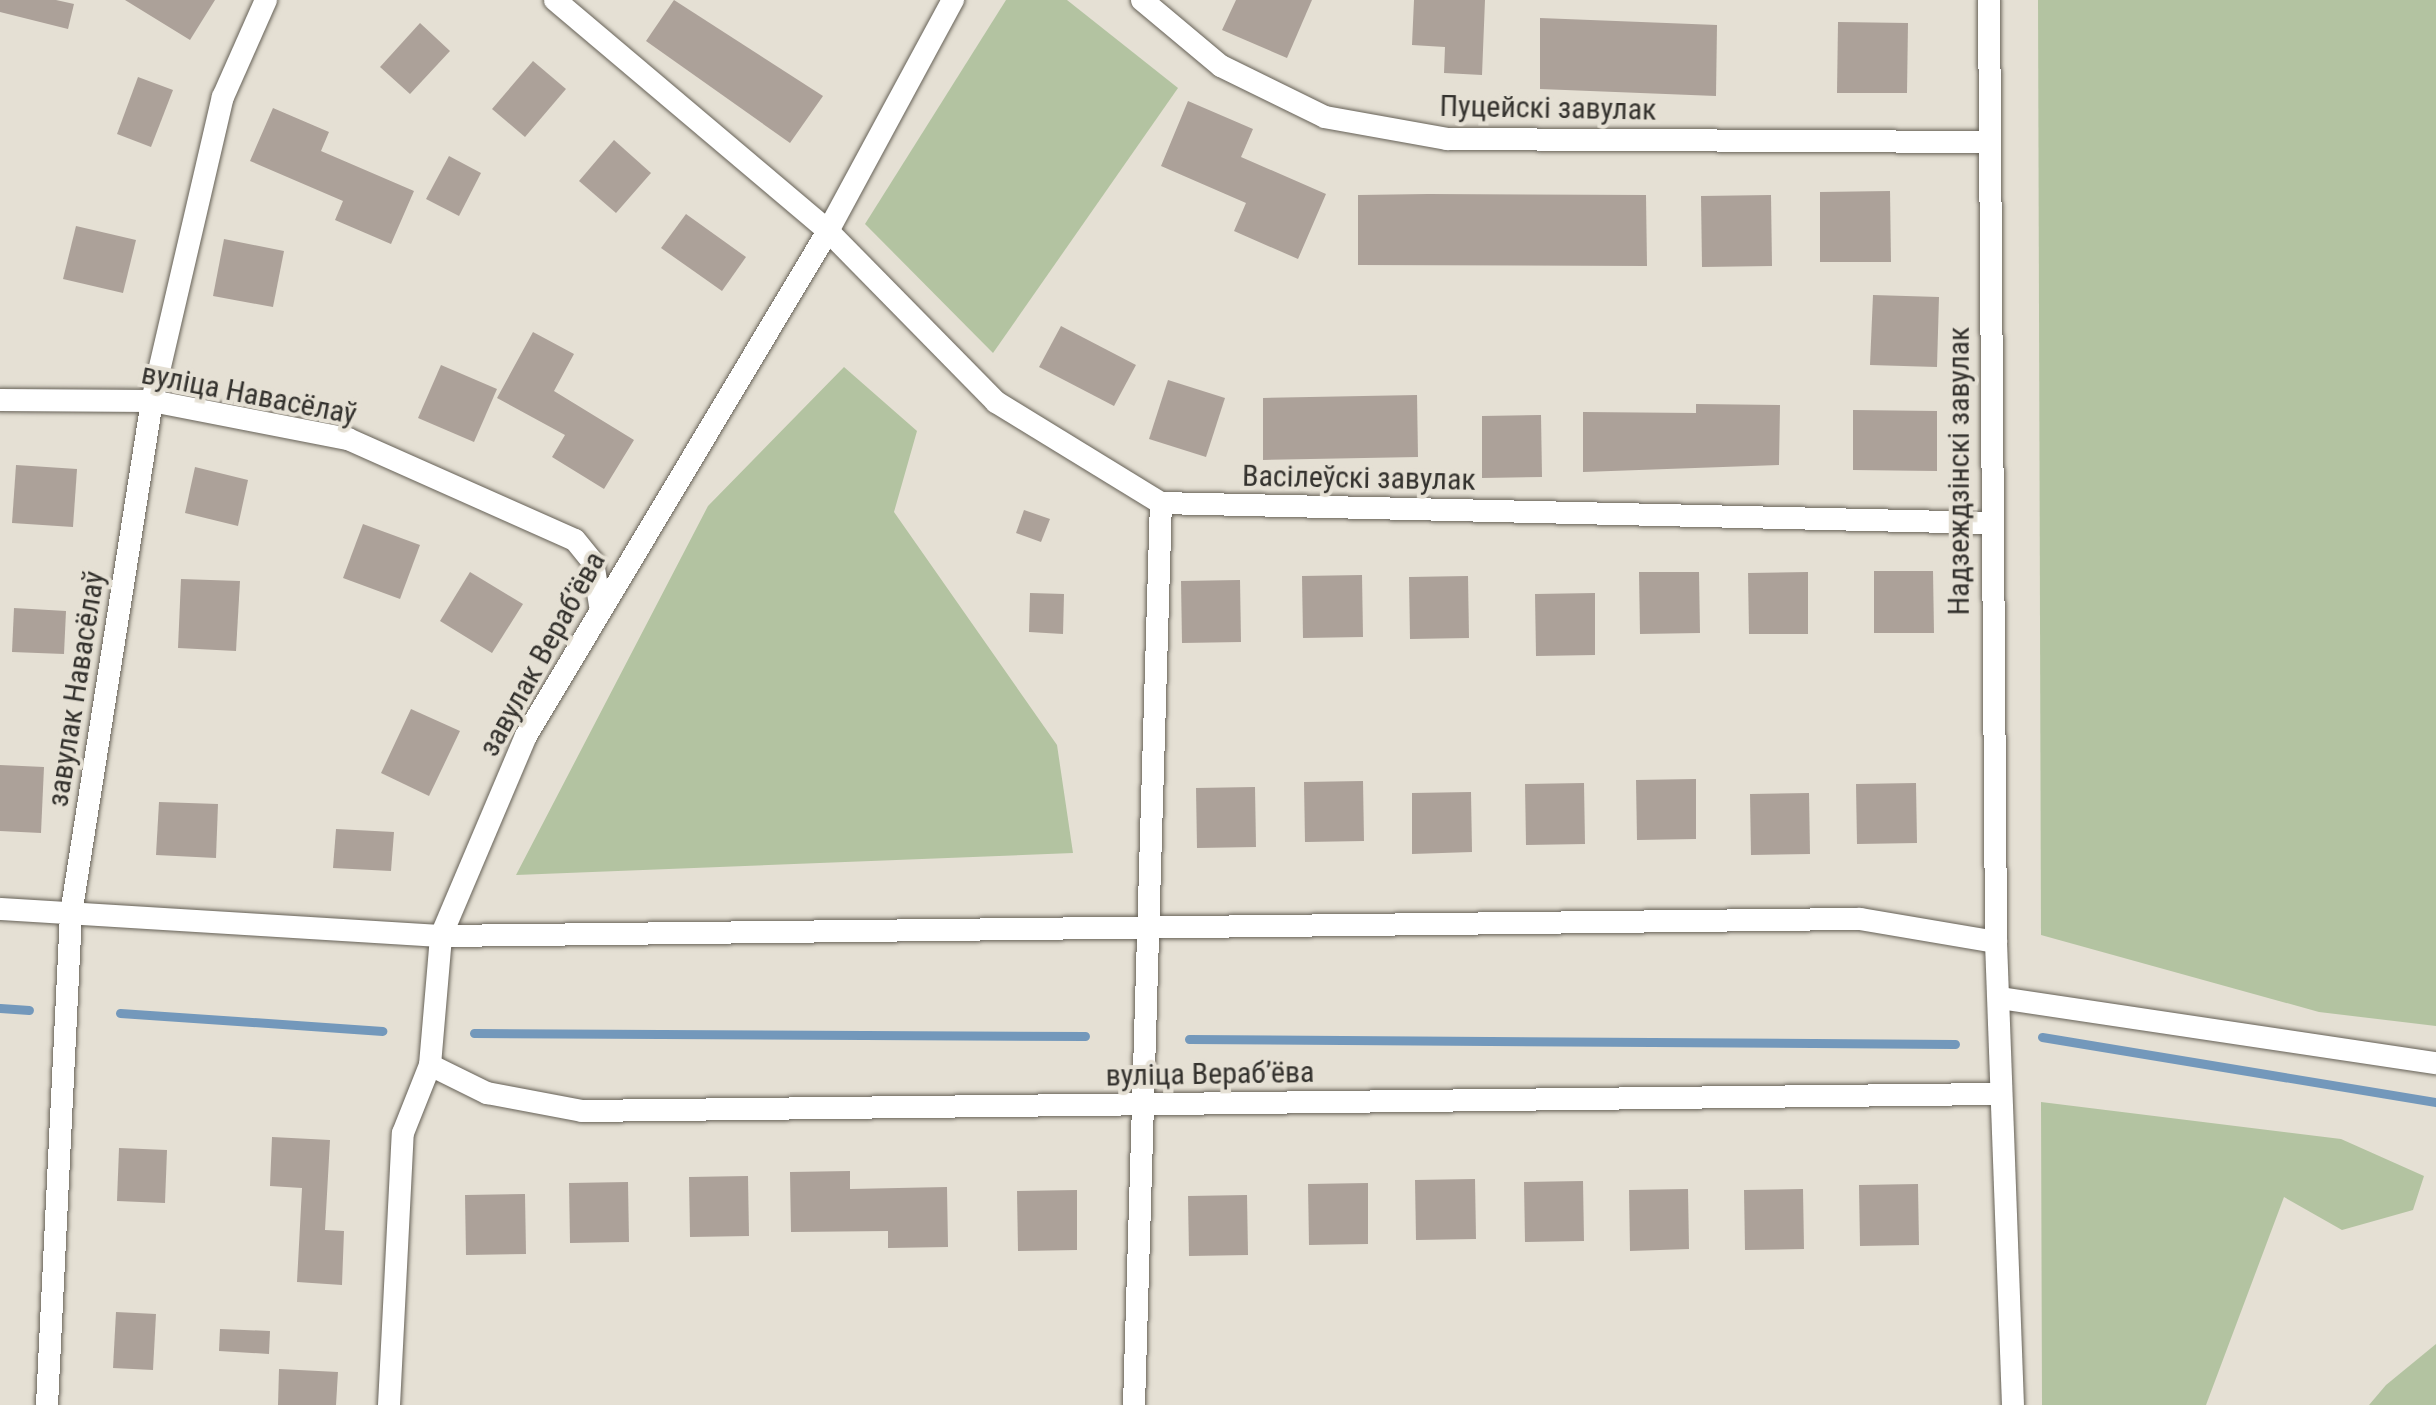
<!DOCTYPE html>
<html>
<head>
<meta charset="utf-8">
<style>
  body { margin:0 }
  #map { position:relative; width:2436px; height:1405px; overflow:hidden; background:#e5e0d4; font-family:"Roboto Condensed",sans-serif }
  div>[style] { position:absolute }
  .green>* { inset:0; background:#b3c3a1 }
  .stream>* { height:9px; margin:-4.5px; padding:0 4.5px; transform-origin:4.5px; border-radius:4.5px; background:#7398bb }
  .building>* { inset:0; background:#aca199 }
  .roads { filter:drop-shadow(0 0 2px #666157) drop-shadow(0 0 2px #666157) }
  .street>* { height:22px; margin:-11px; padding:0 11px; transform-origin:11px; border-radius:11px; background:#fff }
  span { translate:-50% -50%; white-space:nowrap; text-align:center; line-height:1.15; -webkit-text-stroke:8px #e5e0d4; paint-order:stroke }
  .street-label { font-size:30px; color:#34322e }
</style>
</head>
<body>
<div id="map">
  <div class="green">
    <div style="clip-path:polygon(1006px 0,1067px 0,1178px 88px,993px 353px,865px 224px)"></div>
    <div style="clip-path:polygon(2038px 0,2436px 0,2436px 1026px,2319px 1012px,2041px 935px)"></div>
    <div style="clip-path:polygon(844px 367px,917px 431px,894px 512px,1057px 745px,1073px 853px,516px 875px,708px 506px)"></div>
    <div style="clip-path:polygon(2041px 1102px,2341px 1139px,2424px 1176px,2413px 1210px,2342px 1230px,2284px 1197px,2206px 1405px,2042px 1405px)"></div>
    <div style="clip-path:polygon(2436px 1344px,2436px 1405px,2369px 1405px,2386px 1385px)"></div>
  </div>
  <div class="stream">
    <div style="left:0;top:1008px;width:29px;rotate:4deg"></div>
    <div style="left:120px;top:1013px;width:263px;rotate:3.9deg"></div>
    <div style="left:474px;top:1033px;width:611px;rotate:0.28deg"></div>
    <div style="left:2042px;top:1037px;width:399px;rotate:9.4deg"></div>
    <div style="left:1189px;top:1039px;width:766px;rotate:0.37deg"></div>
  </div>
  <div class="building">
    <div style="clip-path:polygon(0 0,56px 0,74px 4px,68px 29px,0 12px)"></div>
    <div style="clip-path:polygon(125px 0,215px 0,190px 40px)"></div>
    <div style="clip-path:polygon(674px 0,823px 96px,790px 143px,646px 41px)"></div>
    <div style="clip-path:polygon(1236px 0,1312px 0,1287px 58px,1222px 30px)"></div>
    <div style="clip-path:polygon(1414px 0,1485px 0,1482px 75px,1444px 73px,1445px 47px,1412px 45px)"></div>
    <div style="clip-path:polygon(1540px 18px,1717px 25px,1716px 96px,1540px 89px)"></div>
    <div style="clip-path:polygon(1838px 22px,1908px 23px,1907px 93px,1837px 93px)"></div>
    <div style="clip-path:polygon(420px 23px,450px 51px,410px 94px,380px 67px)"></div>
    <div style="clip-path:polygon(533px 61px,566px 89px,525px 137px,492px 109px)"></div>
    <div style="clip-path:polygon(138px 77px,173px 90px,151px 147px,117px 134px)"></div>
    <div style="clip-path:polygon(1188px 101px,1253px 129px,1241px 157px,1326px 194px,1298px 259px,1234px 231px,1246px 203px,1161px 166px)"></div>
    <div style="clip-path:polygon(273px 108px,329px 132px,321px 151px,414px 191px,391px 244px,335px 220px,343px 201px,250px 161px)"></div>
    <div style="clip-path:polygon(614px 140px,651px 173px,616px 213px,579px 181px)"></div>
    <div style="clip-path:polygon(449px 156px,481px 173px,459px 216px,426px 199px)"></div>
    <div style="clip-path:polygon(1890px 191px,1891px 262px,1820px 262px,1820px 192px)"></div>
    <div style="clip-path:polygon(1428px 194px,1646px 195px,1647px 266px,1358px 265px,1358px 195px)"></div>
    <div style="clip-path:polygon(1771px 195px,1772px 266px,1702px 267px,1701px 196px)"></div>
    <div style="clip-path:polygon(686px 214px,746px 257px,722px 291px,661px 248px)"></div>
    <div style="clip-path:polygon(76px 226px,136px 240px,123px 293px,63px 279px)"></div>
    <div style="clip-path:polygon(224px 239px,284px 251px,273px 307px,213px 296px)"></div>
    <div style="clip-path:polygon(1873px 295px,1939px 297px,1937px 367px,1870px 365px)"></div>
    <div style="clip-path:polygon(1061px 326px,1136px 365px,1114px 406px,1039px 367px)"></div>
    <div style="clip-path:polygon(533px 332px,574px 354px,554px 391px,634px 440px,604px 489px,552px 457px,565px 435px,497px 398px)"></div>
    <div style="clip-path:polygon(441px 365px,497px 389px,474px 442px,418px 418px)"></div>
    <div style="clip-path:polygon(1168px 380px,1225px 398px,1206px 457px,1149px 439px)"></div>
    <div style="clip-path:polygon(1417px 395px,1418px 457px,1263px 460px,1263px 398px)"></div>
    <div style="clip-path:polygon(1696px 404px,1780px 405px,1779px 465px,1583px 472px,1583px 412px,1696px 413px)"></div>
    <div style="clip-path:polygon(1853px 410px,1937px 411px,1937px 471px,1853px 470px)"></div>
    <div style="clip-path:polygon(1541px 415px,1542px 477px,1482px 478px,1482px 416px)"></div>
    <div style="clip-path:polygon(16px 465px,77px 469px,73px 527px,12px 523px)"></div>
    <div style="clip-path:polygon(195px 467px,248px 480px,238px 526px,185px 513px)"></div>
    <div style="clip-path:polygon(1024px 510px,1050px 519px,1041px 542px,1016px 533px)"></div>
    <div style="clip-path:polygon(363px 524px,420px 545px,400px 599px,343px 578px)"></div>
    <div style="clip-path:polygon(1874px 571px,1933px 571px,1934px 633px,1874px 633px)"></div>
    <div style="clip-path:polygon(470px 572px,523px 604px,492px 653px,440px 621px)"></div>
    <div style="clip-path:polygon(1639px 572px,1699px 572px,1700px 633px,1640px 634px)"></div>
    <div style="clip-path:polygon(1808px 572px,1808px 634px,1749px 634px,1748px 573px)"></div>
    <div style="clip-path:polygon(1362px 575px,1363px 637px,1303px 638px,1302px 576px)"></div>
    <div style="clip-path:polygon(1468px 576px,1469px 638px,1410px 639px,1409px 577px)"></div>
    <div style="clip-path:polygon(181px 579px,240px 581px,236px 651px,178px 648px)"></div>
    <div style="clip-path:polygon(1240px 580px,1241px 642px,1182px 643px,1181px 581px)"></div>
    <div style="clip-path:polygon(1030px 593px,1064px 594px,1063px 634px,1029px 632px)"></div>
    <div style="clip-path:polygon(1595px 593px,1595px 655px,1536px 656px,1535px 594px)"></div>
    <div style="clip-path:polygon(14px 608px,66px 611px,64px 654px,12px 652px)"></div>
    <div style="clip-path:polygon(411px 709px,460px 731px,429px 796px,381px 773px)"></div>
    <div style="clip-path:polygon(0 765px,44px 767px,41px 833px,0 831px)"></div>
    <div style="clip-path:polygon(1696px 779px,1696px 839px,1637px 840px,1636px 780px)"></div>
    <div style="clip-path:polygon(1363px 781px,1364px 841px,1305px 842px,1304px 782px)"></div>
    <div style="clip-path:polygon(1584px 783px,1585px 844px,1526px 845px,1525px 784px)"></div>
    <div style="clip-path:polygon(1916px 783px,1917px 843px,1857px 844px,1856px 784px)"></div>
    <div style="clip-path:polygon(1255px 787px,1256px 847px,1197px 848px,1196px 788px)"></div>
    <div style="clip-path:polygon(1471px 792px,1472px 852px,1412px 854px,1412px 793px)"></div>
    <div style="clip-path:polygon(1809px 793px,1810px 854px,1751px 855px,1750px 794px)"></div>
    <div style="clip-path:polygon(159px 802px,218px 804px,216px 858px,156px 855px)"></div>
    <div style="clip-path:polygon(336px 829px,394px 832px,391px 871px,333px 868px)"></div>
    <div style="clip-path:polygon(272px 1137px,330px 1140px,325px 1230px,344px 1231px,342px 1285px,297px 1282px,302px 1188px,270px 1186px)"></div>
    <div style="clip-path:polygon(119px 1148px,167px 1150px,165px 1203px,117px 1201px)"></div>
    <div style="clip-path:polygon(850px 1171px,850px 1189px,947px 1187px,948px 1247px,888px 1248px,888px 1231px,791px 1232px,790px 1172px)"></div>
    <div style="clip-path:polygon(748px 1176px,749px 1236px,690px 1237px,689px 1177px)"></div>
    <div style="clip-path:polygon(1475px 1179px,1476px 1239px,1416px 1240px,1415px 1180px)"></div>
    <div style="clip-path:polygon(1583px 1181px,1584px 1241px,1525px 1242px,1524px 1182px)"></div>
    <div style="clip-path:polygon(628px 1182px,629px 1242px,570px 1243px,569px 1183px)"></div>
    <div style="clip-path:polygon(1368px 1183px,1368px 1244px,1309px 1245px,1308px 1184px)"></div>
    <div style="clip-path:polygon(1918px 1184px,1919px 1245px,1860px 1246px,1859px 1185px)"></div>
    <div style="clip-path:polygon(1688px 1189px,1689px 1249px,1630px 1251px,1629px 1190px)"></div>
    <div style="clip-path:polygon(1803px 1189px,1804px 1249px,1745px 1250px,1744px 1190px)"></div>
    <div style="clip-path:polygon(1077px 1190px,1077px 1250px,1018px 1251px,1017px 1191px)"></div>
    <div style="clip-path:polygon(525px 1194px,526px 1254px,466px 1255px,465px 1195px)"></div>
    <div style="clip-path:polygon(1247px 1195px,1248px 1255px,1189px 1256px,1188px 1196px)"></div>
    <div style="clip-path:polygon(116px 1312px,156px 1314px,153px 1370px,113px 1368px)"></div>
    <div style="clip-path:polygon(220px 1329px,270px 1331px,269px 1354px,219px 1351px)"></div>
    <div style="clip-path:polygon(279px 1369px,338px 1372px,336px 1405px,278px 1405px)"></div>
  </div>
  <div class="roads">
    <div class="street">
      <div style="left:555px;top:0;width:358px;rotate:40.2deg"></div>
      <div style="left:828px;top:231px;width:240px;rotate:45.5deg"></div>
      <div style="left:996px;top:402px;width:193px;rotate:31.5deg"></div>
      <div style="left:1161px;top:503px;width:828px;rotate:1.38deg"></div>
      <div style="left:1142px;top:0;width:103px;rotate:39.9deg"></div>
      <div style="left:1221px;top:66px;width:116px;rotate:26.1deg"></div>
      <div style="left:1325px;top:117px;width:124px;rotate:10.2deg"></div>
      <div style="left:1447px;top:139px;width:543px;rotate:0.32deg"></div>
      <div style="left:1989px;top:0;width:942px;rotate:89.57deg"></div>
      <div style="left:1996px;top:942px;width:463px;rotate:87.9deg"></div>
      <div style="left:0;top:400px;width:152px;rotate:0.4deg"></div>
      <div style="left:152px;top:401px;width:200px;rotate:11deg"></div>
      <div style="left:348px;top:439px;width:248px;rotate:24deg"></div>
      <div style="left:575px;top:540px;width:28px;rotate:51deg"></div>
      <div style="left:593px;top:562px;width:44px;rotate:80.8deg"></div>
      <div style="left:0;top:909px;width:442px;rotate:3.5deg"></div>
      <div style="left:441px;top:936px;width:1419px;rotate:-0.69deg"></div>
      <div style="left:1860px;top:919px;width:138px;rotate:9.6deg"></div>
      <div style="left:2000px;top:998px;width:441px;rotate:8.5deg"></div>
      <div style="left:430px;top:1065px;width:64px;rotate:26.2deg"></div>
      <div style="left:487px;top:1093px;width:97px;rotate:10.7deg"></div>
      <div style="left:582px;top:1111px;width:1417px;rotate:-0.69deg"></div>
      <div style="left:47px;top:1405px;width:492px;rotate:-87.2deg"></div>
      <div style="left:71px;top:914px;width:519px;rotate:-81.03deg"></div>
      <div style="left:152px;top:401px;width:312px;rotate:-76.9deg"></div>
      <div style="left:223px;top:97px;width:106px;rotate:-66.1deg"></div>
      <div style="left:389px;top:1405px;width:272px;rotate:-87.1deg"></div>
      <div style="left:403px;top:1133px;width:73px;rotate:-68.3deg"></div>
      <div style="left:430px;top:1065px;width:129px;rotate:-85.1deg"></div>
      <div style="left:441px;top:936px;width:217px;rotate:-67deg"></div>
      <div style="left:526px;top:736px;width:588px;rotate:-59.12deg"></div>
      <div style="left:828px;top:231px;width:263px;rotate:-61.6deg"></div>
      <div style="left:1134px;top:1405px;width:902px;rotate:-88.29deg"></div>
    </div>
  </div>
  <div class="street-label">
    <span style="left:1548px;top:108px;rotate:1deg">Пуцейскі завулак</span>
    <span style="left:249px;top:394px;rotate:11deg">вуліца Навасёлаў</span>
    <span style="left:1959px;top:471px;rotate:-90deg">Надзеждзінскі завулак</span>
    <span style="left:1359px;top:478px;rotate:1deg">Васілеўскі завулак</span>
    <span style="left:542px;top:654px;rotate:-61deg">завулак Верабʼёва</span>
    <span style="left:76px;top:689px;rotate:-81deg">завулак Навасёлаў</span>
    <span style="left:1210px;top:1074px;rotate:-1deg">вуліца Верабʼёва</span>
  </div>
</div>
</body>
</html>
